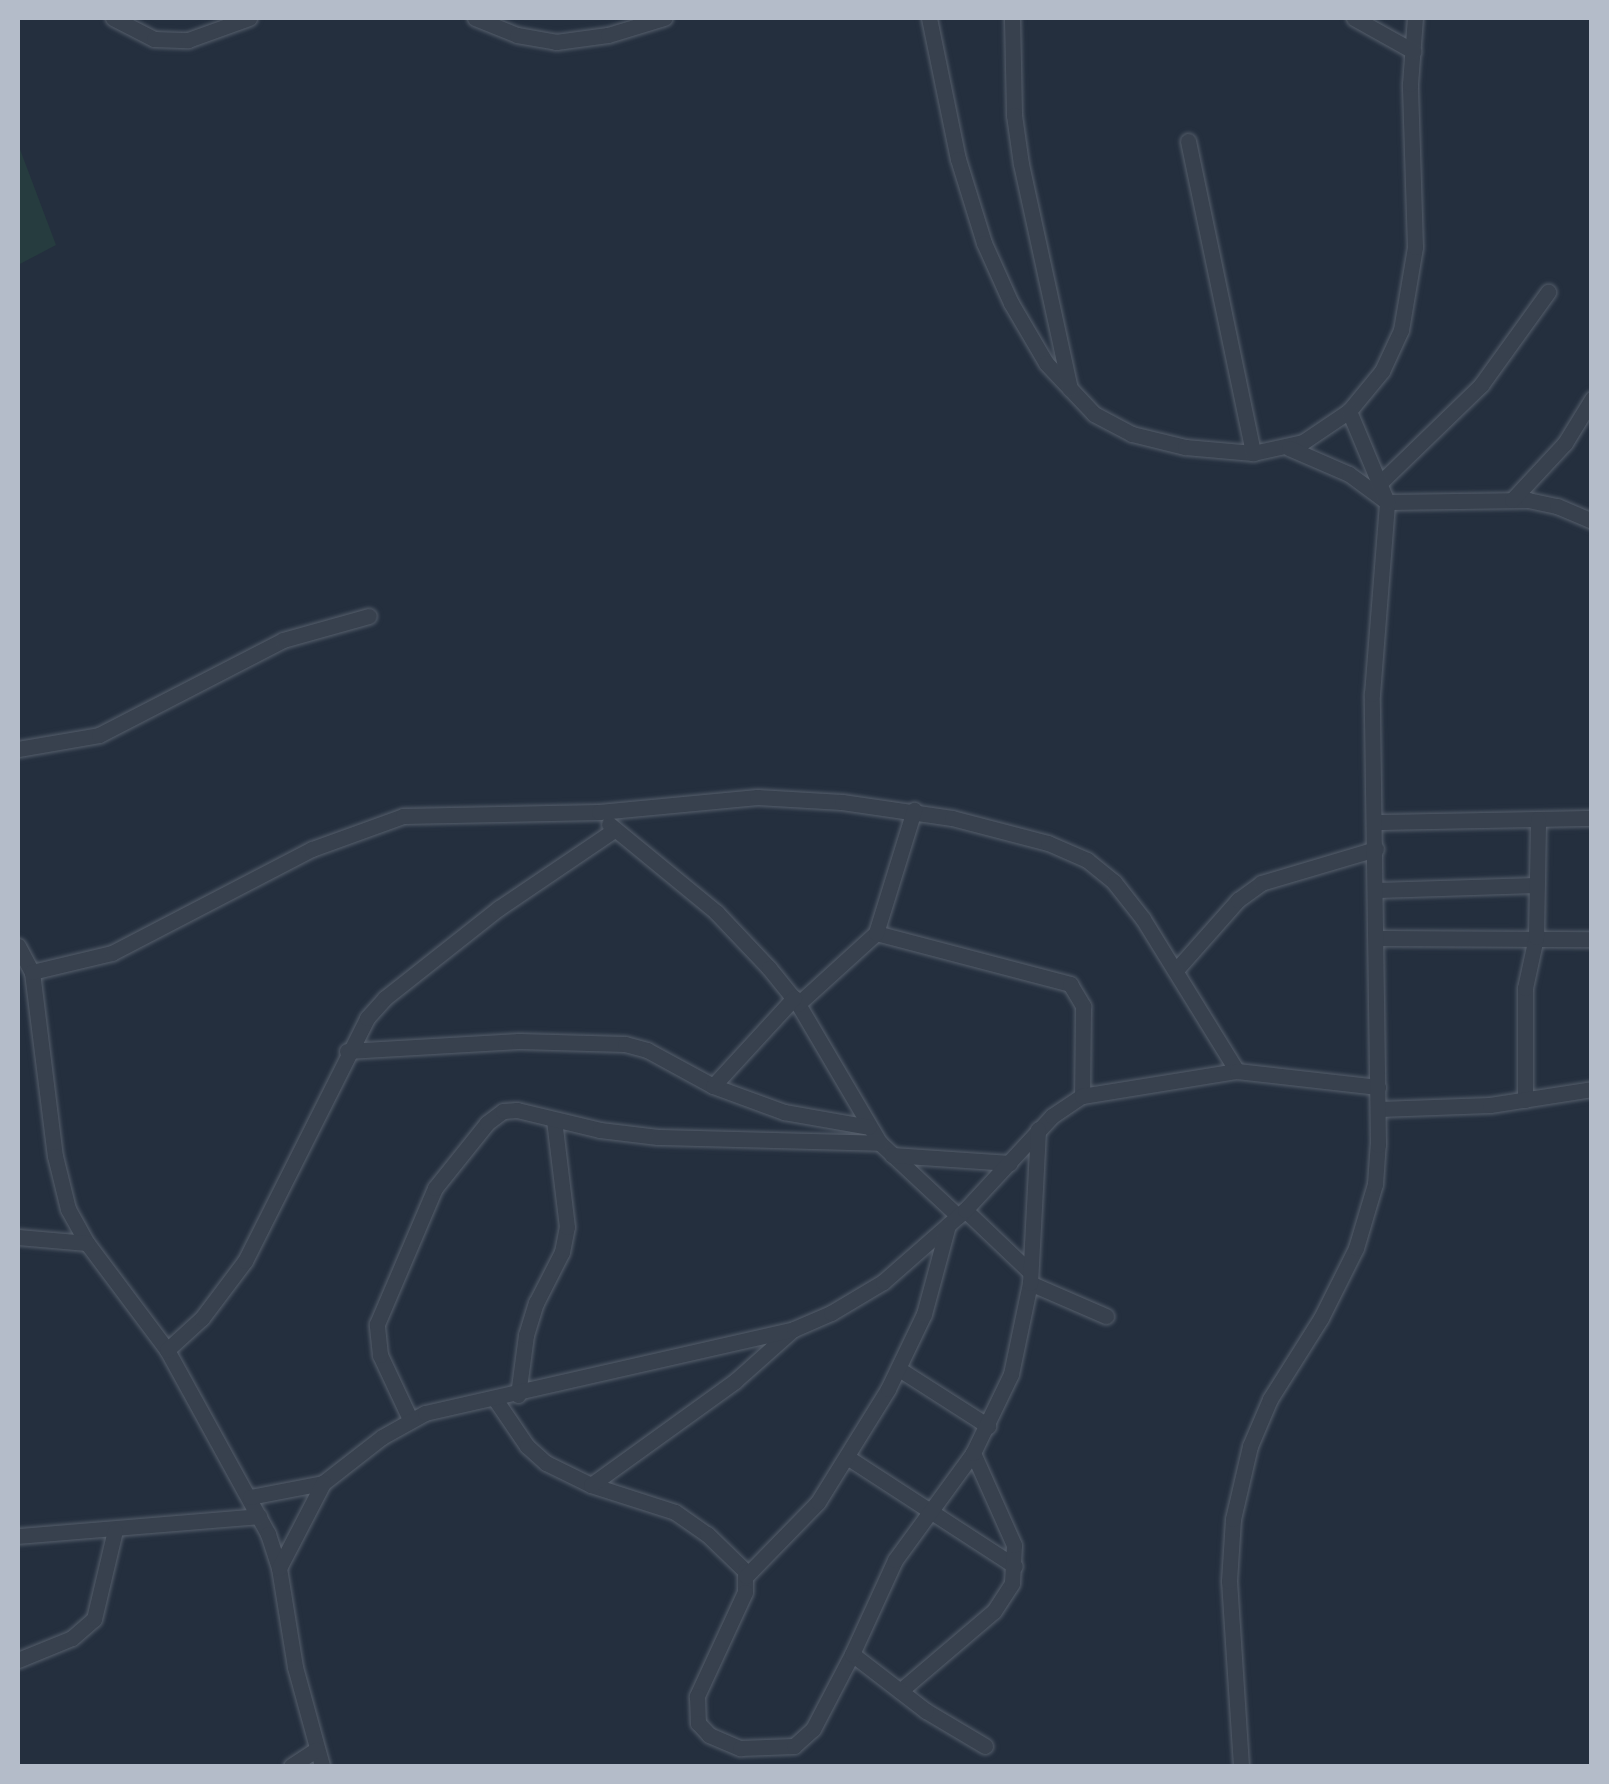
<!DOCTYPE html>
<html>
<head>
<meta charset="utf-8">
<style>
	body { margin:0 }
	#map { position:relative; width:1609px; height:1784px; overflow:hidden; background:#242f3e; font-family:Rubik,sans-serif }
	div>[style] { position:absolute }
	.green>* { inset:0; background:#263c3f }
	.roads { filter:drop-shadow(0 0 2px #565f6c) drop-shadow(0 0 2px #565f6c) }
	.minor>* { height:15px; margin:-7.5px; padding:0 7.5px; transform-origin:7.5px; border-radius:7.5px; background:#38414e }
	span { translate:-50% -50%; white-space:nowrap; text-align:center; line-height:1.15; -webkit-text-stroke:8px #1d2633; paint-order:stroke }
	.frame { position:absolute; inset:0; border:20px solid #b4bcc9; pointer-events:none }
</style>
</head>
<body>
<div id="map">
	<div class="green">
		<div style="clip-path:polygon(18px 144px,56px 245px,18px 265px)"></div>
	</div>
	<div class="roads">
		<div class="minor">
			<div style="left:113px;top:18px;width:46px;rotate:27.1deg"></div>
			<div style="left:154px;top:39px;width:34px;rotate:2deg"></div>
			<div style="left:188px;top:40px;width:65px;rotate:-19.8deg"></div>
			<div style="left:475px;top:18px;width:45px;rotate:22deg"></div>
			<div style="left:517px;top:35px;width:40px;rotate:10deg"></div>
			<div style="left:556px;top:42px;width:52px;rotate:-7.7deg"></div>
			<div style="left:608px;top:35px;width:59px;rotate:-16.9deg"></div>
			<div style="left:929px;top:18px;width:144px;rotate:78.4deg"></div>
			<div style="left:958px;top:159px;width:88px;rotate:72.8deg"></div>
			<div style="left:984px;top:243px;width:66px;rotate:65.8deg"></div>
			<div style="left:1011px;top:303px;width:69px;rotate:59.7deg"></div>
			<div style="left:1046px;top:363px;width:70px;rotate:46.7deg"></div>
			<div style="left:1094px;top:414px;width:43px;rotate:27.8deg"></div>
			<div style="left:1132px;top:434px;width:55px;rotate:13.8deg"></div>
			<div style="left:1185px;top:447px;width:68px;rotate:5deg"></div>
			<div style="left:1253px;top:453px;width:51px;rotate:-12.4deg"></div>
			<div style="left:1303px;top:442px;width:55px;rotate:-34deg"></div>
			<div style="left:1349px;top:411px;width:52px;rotate:-50.5deg"></div>
			<div style="left:1382px;top:371px;width:45px;rotate:-65.1deg"></div>
			<div style="left:1401px;top:330px;width:84px;rotate:-80.4deg"></div>
			<div style="left:1415px;top:247px;width:163px;rotate:-91.8deg"></div>
			<div style="left:1410px;top:84px;width:66px;rotate:-85.7deg"></div>
			<div style="left:1012px;top:18px;width:97px;rotate:88.8deg"></div>
			<div style="left:1014px;top:115px;width:49px;rotate:81.9deg"></div>
			<div style="left:1021px;top:164px;width:230px;rotate:77.7deg"></div>
			<div style="left:1354px;top:18px;width:68px;rotate:29.2deg"></div>
			<div style="left:1188px;top:141px;width:319px;rotate:78.2deg"></div>
			<div style="left:1289px;top:448px;width:65px;rotate:23.4deg"></div>
			<div style="left:1349px;top:474px;width:47px;rotate:36.4deg"></div>
			<div style="left:1387px;top:502px;width:141px;rotate:-0.8deg"></div>
			<div style="left:1528px;top:500px;width:30px;rotate:12deg"></div>
			<div style="left:1557px;top:506px;width:38px;rotate:23deg"></div>
			<div style="left:1380px;top:483px;width:141px;rotate:-44.1deg"></div>
			<div style="left:1481px;top:385px;width:115px;rotate:-54.2deg"></div>
			<div style="left:1512px;top:500px;width:78px;rotate:-47.1deg"></div>
			<div style="left:1565px;top:443px;width:52px;rotate:-58.5deg"></div>
			<div style="left:18px;top:749px;width:82px;rotate:-9.8deg"></div>
			<div style="left:99px;top:735px;width:207px;rotate:-27.3deg"></div>
			<div style="left:283px;top:640px;width:89px;rotate:-15.6deg"></div>
			<div style="left:1376px;top:822px;width:216px;rotate:-1.1deg"></div>
			<div style="left:609px;top:824px;width:139px;rotate:39.4deg"></div>
			<div style="left:716px;top:912px;width:77px;rotate:46.6deg"></div>
			<div style="left:769px;top:968px;width:46px;rotate:51.1deg"></div>
			<div style="left:798px;top:1004px;width:161px;rotate:59.5deg"></div>
			<div style="left:880px;top:1143px;width:107px;rotate:43.1deg"></div>
			<div style="left:1377px;top:890px;width:159px;rotate:-1.8deg"></div>
			<div style="left:876px;top:933px;width:201px;rotate:14.7deg"></div>
			<div style="left:1070px;top:984px;width:26px;rotate:59deg"></div>
			<div style="left:1083px;top:1006px;width:90px;rotate:90.6deg"></div>
			<div style="left:1377px;top:938px;width:215px;rotate:0.3deg"></div>
			<div style="left:18px;top:946px;width:30px;rotate:62deg"></div>
			<div style="left:32px;top:972px;width:185px;rotate:82.9deg"></div>
			<div style="left:55px;top:1156px;width:55px;rotate:76.2deg"></div>
			<div style="left:68px;top:1209px;width:39px;rotate:61deg"></div>
			<div style="left:87px;top:1243px;width:134px;rotate:53.2deg"></div>
			<div style="left:167px;top:1350px;width:210px;rotate:61.2deg"></div>
			<div style="left:268px;top:1534px;width:36px;rotate:72deg"></div>
			<div style="left:279px;top:1568px;width:100px;rotate:80.8deg"></div>
			<div style="left:295px;top:1667px;width:103px;rotate:74.7deg"></div>
			<div style="left:1176px;top:970px;width:94px;rotate:-48.5deg"></div>
			<div style="left:1238px;top:900px;width:29px;rotate:-36deg"></div>
			<div style="left:1261px;top:883px;width:120px;rotate:-16.5deg"></div>
			<div style="left:32px;top:972px;width:82px;rotate:-13.4deg"></div>
			<div style="left:112px;top:953px;width:225px;rotate:-27.5deg"></div>
			<div style="left:312px;top:849px;width:97px;rotate:-19.9deg"></div>
			<div style="left:403px;top:816px;width:196px;rotate:-1.2deg"></div>
			<div style="left:599px;top:812px;width:159px;rotate:-5.4deg"></div>
			<div style="left:757px;top:797px;width:85px;rotate:3.4deg"></div>
			<div style="left:842px;top:802px;width:111px;rotate:8.3deg"></div>
			<div style="left:952px;top:818px;width:99px;rotate:14.6deg"></div>
			<div style="left:1048px;top:843px;width:43px;rotate:23.6deg"></div>
			<div style="left:1087px;top:860px;width:35px;rotate:39deg"></div>
			<div style="left:1114px;top:882px;width:47px;rotate:51.9deg"></div>
			<div style="left:1143px;top:919px;width:179px;rotate:58.3deg"></div>
			<div style="left:798px;top:1004px;width:105px;rotate:-42.3deg"></div>
			<div style="left:876px;top:933px;width:129px;rotate:-72.8deg"></div>
			<div style="left:347px;top:1051px;width:172px;rotate:-3.3deg"></div>
			<div style="left:519px;top:1041px;width:106px;rotate:1.6deg"></div>
			<div style="left:625px;top:1044px;width:23px;rotate:15deg"></div>
			<div style="left:647px;top:1050px;width:75px;rotate:28.6deg"></div>
			<div style="left:713px;top:1086px;width:76px;rotate:20.1deg"></div>
			<div style="left:784px;top:1112px;width:86px;rotate:10deg"></div>
			<div style="left:713px;top:1086px;width:120px;rotate:-47.4deg"></div>
			<div style="left:1525px;top:1100px;width:112px;rotate:-90deg"></div>
			<div style="left:1525px;top:988px;width:52px;rotate:-77.8deg"></div>
			<div style="left:1536px;top:937px;width:118px;rotate:-89deg"></div>
			<div style="left:1379px;top:1109px;width:111px;rotate:-2.1deg"></div>
			<div style="left:1490px;top:1105px;width:103px;rotate:-8.9deg"></div>
			<div style="left:892px;top:1155px;width:118px;rotate:3.9deg"></div>
			<div style="left:965px;top:1210px;width:90px;rotate:43.6deg"></div>
			<div style="left:18px;top:1237px;width:69px;rotate:5deg"></div>
			<div style="left:1030px;top:1283px;width:83px;rotate:23.5deg"></div>
			<div style="left:167px;top:1350px;width:47px;rotate:-42.4deg"></div>
			<div style="left:202px;top:1318px;width:71px;rotate:-53deg"></div>
			<div style="left:245px;top:1261px;width:272px;rotate:-63.3deg"></div>
			<div style="left:367px;top:1018px;width:27px;rotate:-48deg"></div>
			<div style="left:385px;top:998px;width:145px;rotate:-38.3deg"></div>
			<div style="left:499px;top:908px;width:139px;rotate:-34.1deg"></div>
			<div style="left:899px;top:1369px;width:106px;rotate:32.6deg"></div>
			<div style="left:518px;top:1395px;width:61px;rotate:-82.4deg"></div>
			<div style="left:526px;top:1335px;width:34px;rotate:-73deg"></div>
			<div style="left:536px;top:1303px;width:57px;rotate:-63deg"></div>
			<div style="left:562px;top:1252px;width:25px;rotate:-79deg"></div>
			<div style="left:567px;top:1227px;width:108px;rotate:-96.9deg"></div>
			<div style="left:495px;top:1399px;width:57px;rotate:55.8deg"></div>
			<div style="left:527px;top:1446px;width:25px;rotate:42deg"></div>
			<div style="left:546px;top:1463px;width:50px;rotate:26.1deg"></div>
			<div style="left:591px;top:1485px;width:88px;rotate:17.8deg"></div>
			<div style="left:675px;top:1512px;width:39px;rotate:35deg"></div>
			<div style="left:707px;top:1534px;width:53px;rotate:44.2deg"></div>
			<div style="left:745px;top:1571px;width:21px;rotate:90deg"></div>
			<div style="left:745px;top:1592px;width:115px;rotate:114.8deg"></div>
			<div style="left:697px;top:1696px;width:27px;rotate:88deg"></div>
			<div style="left:698px;top:1723px;width:16px;rotate:47deg"></div>
			<div style="left:709px;top:1735px;width:34px;rotate:23deg"></div>
			<div style="left:740px;top:1748px;width:54px;rotate:-2.1deg"></div>
			<div style="left:794px;top:1746px;width:25px;rotate:-42deg"></div>
			<div style="left:813px;top:1729px;width:85px;rotate:-62.5deg"></div>
			<div style="left:410px;top:1419px;width:71px;rotate:-115.1deg"></div>
			<div style="left:380px;top:1355px;width:31px;rotate:-96deg"></div>
			<div style="left:377px;top:1324px;width:148px;rotate:-66.9deg"></div>
			<div style="left:435px;top:1188px;width:83px;rotate:-51.3deg"></div>
			<div style="left:487px;top:1123px;width:20px;rotate:-37deg"></div>
			<div style="left:503px;top:1111px;width:14px;rotate:-4deg"></div>
			<div style="left:517px;top:1110px;width:85px;rotate:13.5deg"></div>
			<div style="left:600px;top:1130px;width:58px;rotate:6.9deg"></div>
			<div style="left:658px;top:1137px;width:222px;rotate:1.5deg"></div>
			<div style="left:847px;top:1457px;width:200px;rotate:33deg"></div>
			<div style="left:591px;top:1485px;width:178px;rotate:-35.8deg"></div>
			<div style="left:735px;top:1381px;width:74px;rotate:-41.7deg"></div>
			<div style="left:250px;top:1497px;width:74px;rotate:-10.9deg"></div>
			<div style="left:323px;top:1483px;width:75px;rotate:-37.9deg"></div>
			<div style="left:382px;top:1437px;width:49px;rotate:-29.2deg"></div>
			<div style="left:425px;top:1413px;width:378px;rotate:-12.8deg"></div>
			<div style="left:794px;top:1329px;width:40px;rotate:-23.4deg"></div>
			<div style="left:831px;top:1313px;width:61px;rotate:-30.8deg"></div>
			<div style="left:883px;top:1282px;width:109px;rotate:-41.3deg"></div>
			<div style="left:965px;top:1210px;width:128px;rotate:-47.2deg"></div>
			<div style="left:1052px;top:1116px;width:36px;rotate:-34deg"></div>
			<div style="left:1082px;top:1096px;width:157px;rotate:-9.2deg"></div>
			<div style="left:1237px;top:1071px;width:142px;rotate:6.5deg"></div>
			<div style="left:18px;top:1536px;width:242px;rotate:-4.7deg"></div>
			<div style="left:279px;top:1568px;width:96px;rotate:-62.6deg"></div>
			<div style="left:746px;top:1576px;width:103px;rotate:-45.8deg"></div>
			<div style="left:818px;top:1502px;width:133px;rotate:-58.2deg"></div>
			<div style="left:888px;top:1389px;width:83px;rotate:-64.4deg"></div>
			<div style="left:924px;top:1314px;width:92px;rotate:-74.9deg"></div>
			<div style="left:18px;top:1660px;width:58px;rotate:-22.2deg"></div>
			<div style="left:72px;top:1638px;width:29px;rotate:-41deg"></div>
			<div style="left:94px;top:1619px;width:91px;rotate:-76.7deg"></div>
			<div style="left:900px;top:1691px;width:123px;rotate:-40.4deg"></div>
			<div style="left:994px;top:1611px;width:33px;rotate:-57deg"></div>
			<div style="left:1012px;top:1583px;width:38px;rotate:-87deg"></div>
			<div style="left:1014px;top:1545px;width:101px;rotate:-114deg"></div>
			<div style="left:985px;top:1746px;width:69px;rotate:-149.3deg"></div>
			<div style="left:926px;top:1711px;width:93px;rotate:-142.4deg"></div>
			<div style="left:852px;top:1654px;width:103px;rotate:-65.4deg"></div>
			<div style="left:895px;top:1560px;width:132px;rotate:-53.9deg"></div>
			<div style="left:973px;top:1453px;width:88px;rotate:-64.3deg"></div>
			<div style="left:1011px;top:1374px;width:93px;rotate:-78.2deg"></div>
			<div style="left:1030px;top:1283px;width:154px;rotate:-87deg"></div>
			<div style="left:291px;top:1766px;width:30px;rotate:-33deg"></div>
			<div style="left:1241px;top:1766px;width:185px;rotate:-93.7deg"></div>
			<div style="left:1229px;top:1581px;width:62px;rotate:-86.3deg"></div>
			<div style="left:1233px;top:1519px;width:75px;rotate:-76.9deg"></div>
			<div style="left:1250px;top:1446px;width:51px;rotate:-66.9deg"></div>
			<div style="left:1270px;top:1399px;width:96px;rotate:-57.8deg"></div>
			<div style="left:1321px;top:1318px;width:78px;rotate:-63.4deg"></div>
			<div style="left:1356px;top:1248px;width:67px;rotate:-73.5deg"></div>
			<div style="left:1375px;top:1184px;width:39px;rotate:-86deg"></div>
			<div style="left:1378px;top:1145px;width:451px;rotate:-90.8deg"></div>
			<div style="left:1372px;top:694px;width:193px;rotate:-85.5deg"></div>
			<div style="left:1387px;top:502px;width:99px;rotate:-112.7deg"></div>
		</div>
	</div>
	<div class="frame"></div>
</div>
</body>
</html>
